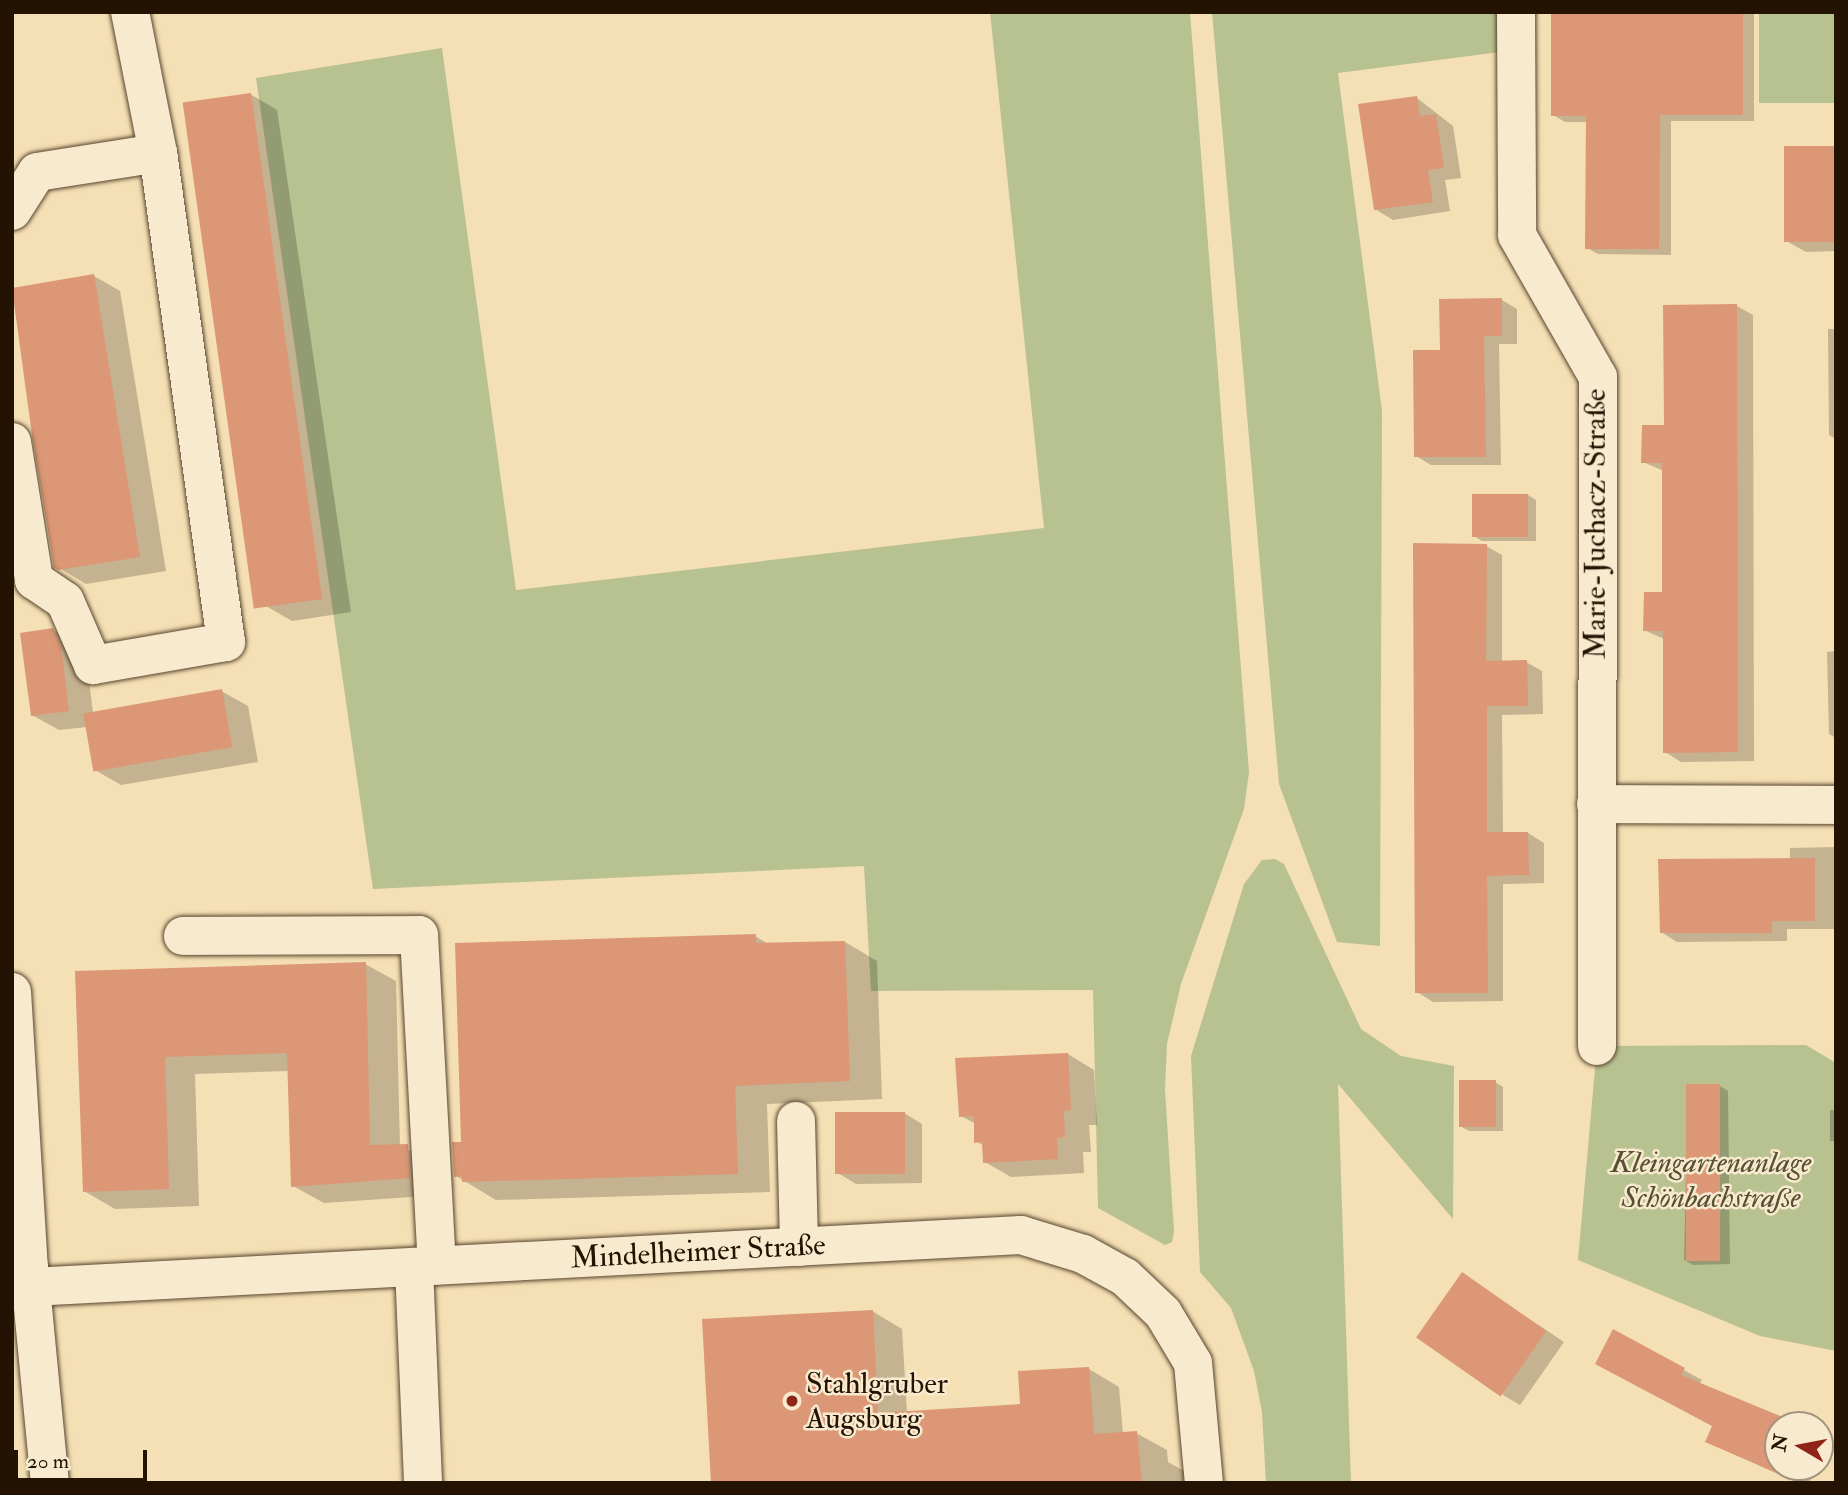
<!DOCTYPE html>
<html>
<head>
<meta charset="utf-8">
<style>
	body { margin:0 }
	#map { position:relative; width:1848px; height:1495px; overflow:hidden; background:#f5dfb4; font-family:"IM FELL Double Pica",serif }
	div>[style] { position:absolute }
	.green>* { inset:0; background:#b8c290; transform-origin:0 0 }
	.shadow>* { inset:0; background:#0003; transform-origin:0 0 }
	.building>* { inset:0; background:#db9776; transform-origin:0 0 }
	.roads { filter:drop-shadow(0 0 2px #58452f) drop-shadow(0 0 2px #58452f) }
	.minor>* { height:38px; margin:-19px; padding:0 19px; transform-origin:19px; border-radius:19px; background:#f8eace }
	.dots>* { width:19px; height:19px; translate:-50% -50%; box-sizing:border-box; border:4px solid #f8eace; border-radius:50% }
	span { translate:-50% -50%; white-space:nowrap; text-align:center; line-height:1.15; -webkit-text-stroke:5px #f8eace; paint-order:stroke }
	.street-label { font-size:30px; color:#241203 }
	.park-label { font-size:30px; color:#585034; font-style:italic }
	.poi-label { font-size:30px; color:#241203 }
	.left { translate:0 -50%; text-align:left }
	.frame { position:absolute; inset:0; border:14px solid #241203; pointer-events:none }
	.north { position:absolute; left:1764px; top:1411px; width:70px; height:70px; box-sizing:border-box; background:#f8eace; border:2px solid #a3947d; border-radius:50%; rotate:280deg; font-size:19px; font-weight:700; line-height:28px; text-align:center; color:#241203 }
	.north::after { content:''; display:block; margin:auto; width:24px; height:32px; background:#8f2418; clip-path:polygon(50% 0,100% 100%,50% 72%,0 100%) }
	.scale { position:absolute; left:14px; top:1450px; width:133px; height:32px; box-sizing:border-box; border:4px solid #241203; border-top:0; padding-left:9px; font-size:21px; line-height:24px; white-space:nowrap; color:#241203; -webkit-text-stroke:5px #f8eace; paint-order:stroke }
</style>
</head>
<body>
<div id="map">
	<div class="green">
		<div style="clip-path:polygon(990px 12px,1190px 12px,1249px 772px,1244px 809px,1181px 984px,1167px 1044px,1165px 1089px,1174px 1232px,1172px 1242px,1165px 1245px,1098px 1208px,1093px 990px,871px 991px,864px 866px,373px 889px,256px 78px,442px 48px,516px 590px,1044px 528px)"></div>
		<div style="clip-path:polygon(1212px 12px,1500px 12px,1500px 52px,1338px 73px,1382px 411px,1380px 946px,1337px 942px,1279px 784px)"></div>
		<div style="left:1759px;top:12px;width:77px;height:91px"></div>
		<div style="clip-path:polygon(1275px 859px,1284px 864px,1361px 1029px,1401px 1056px,1454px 1066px,1453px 1219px,1338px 1084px,1351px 1483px,1266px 1483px,1262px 1412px,1254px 1371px,1231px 1308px,1200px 1272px,1191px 1056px,1244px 884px,1262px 860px)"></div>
		<div style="clip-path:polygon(1806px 1045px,1836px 1063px,1836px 1351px,1760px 1336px,1578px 1260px,1597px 1046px)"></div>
	</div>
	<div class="shadow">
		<div style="clip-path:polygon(1552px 12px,1754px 12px,1754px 121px,1671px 121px,1671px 255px,1598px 254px,1587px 248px,1588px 122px,1565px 122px,1553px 115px)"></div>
		<div style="clip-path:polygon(250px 94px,277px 110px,351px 612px,292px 621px,266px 606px)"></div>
		<div style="clip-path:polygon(1417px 98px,1453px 126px,1461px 178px,1445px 180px,1450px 211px,1393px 220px,1375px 209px)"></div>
		<div style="clip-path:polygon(1836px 148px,1836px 251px,1806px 252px,1788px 242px)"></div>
		<div style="clip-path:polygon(94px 276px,120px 291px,166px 571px,86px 584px,56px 566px,12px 290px)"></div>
		<div style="clip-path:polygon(1502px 300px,1517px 309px,1517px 344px,1499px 344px,1501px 465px,1431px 465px,1416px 456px,1442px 352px)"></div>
		<div style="clip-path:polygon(1737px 306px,1753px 315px,1754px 761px,1681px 762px,1665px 752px,1664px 639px,1644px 630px,1663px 594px,1664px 471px,1643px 462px)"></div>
		<div style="clip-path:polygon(1828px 329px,1836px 329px,1836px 439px,1829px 435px)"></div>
		<div style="clip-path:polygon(1528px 495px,1536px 500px,1536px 541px,1482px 541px,1474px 536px)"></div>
		<div style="clip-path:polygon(1486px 546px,1502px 555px,1502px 662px,1526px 662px,1542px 671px,1543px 714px,1502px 715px,1503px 834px,1528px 833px,1544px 843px,1544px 883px,1503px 884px,1503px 1001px,1433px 1002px,1417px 992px)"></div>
		<div style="clip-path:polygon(53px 630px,79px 646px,87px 662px,93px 713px,221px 691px,248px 706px,258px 762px,121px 785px,95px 770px,87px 727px,59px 730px,32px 715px)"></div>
		<div style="clip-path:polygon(1836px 651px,1836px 738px,1829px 734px,1827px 652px)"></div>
		<div style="clip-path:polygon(1836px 847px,1836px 929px,1787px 929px,1787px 941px,1677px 942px,1661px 932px,1790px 860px,1790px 848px)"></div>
		<div style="clip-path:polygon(755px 936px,770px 945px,845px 942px,877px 961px,882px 1099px,767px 1104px,770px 1192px,496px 1200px,456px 1176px,462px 1144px)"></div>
		<div style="clip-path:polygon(365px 964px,396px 981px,400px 1146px,439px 1163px,440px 1195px,324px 1203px,293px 1186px,289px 1071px,195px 1074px,199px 1206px,115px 1209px,84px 1191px,77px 973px)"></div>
		<div style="clip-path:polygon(1068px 1054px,1094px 1070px,1097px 1125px,1089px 1125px,1091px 1152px,1083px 1152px,1084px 1173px,1011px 1177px,985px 1162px,984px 1146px,976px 1141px,976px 1124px,961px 1116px)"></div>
		<div style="clip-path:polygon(1495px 1082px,1503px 1087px,1503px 1131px,1469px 1131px,1460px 1126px)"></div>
		<div style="clip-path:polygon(1688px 1086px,1720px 1086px,1728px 1091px,1730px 1264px,1693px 1265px,1684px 1260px)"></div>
		<div style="left:1830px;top:1110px;width:6px;height:31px"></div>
		<div style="clip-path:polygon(904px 1113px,922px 1124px,922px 1183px,856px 1184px,838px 1173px)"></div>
		<div style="clip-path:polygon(1462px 1274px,1564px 1342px,1520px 1405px,1503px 1395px)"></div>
		<div style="clip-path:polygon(872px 1311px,902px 1329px,907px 1413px,1021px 1405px,1089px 1369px,1119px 1387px,1123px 1434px,1136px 1433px,1167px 1450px,1168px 1462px,1184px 1471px,1185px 1483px,713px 1483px)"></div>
		<div style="clip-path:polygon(1614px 1332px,1702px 1380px,1699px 1384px,1797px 1425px,1778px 1425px,1778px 1467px,1816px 1467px,1809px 1483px,1798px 1483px,1707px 1442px,1714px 1426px)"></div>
		<div style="clip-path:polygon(1820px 1436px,1827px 1440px,1820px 1457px)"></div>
	</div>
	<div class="building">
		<div style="clip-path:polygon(1551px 12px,1743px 12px,1743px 115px,1660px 115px,1659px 249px,1585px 249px,1586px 116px,1551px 116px)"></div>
		<div style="left:251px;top:93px;width:511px;height:69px;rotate:82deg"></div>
		<div style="clip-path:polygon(1417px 96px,1420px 116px,1436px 114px,1444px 168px,1428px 170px,1433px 202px,1374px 210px,1358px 104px)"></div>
		<div style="left:1836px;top:146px;width:96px;height:52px;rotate:90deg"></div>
		<div style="clip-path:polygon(94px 274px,140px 557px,58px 570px,54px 567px,32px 435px,12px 288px)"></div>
		<div style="clip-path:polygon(1502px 298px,1502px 336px,1484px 336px,1486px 457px,1414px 457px,1413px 350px,1440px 350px,1439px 299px)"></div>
		<div style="clip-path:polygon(1737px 304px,1738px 752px,1663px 753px,1663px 631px,1643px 631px,1644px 592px,1662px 592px,1662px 463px,1641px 463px,1642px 425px,1664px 425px,1663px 305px)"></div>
		<div style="left:1472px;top:494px;width:56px;height:43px"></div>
		<div style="clip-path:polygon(1413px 543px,1487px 544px,1486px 661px,1527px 660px,1528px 706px,1487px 706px,1487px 832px,1528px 832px,1529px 875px,1487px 876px,1488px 993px,1415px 993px)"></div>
		<div style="clip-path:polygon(53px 628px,61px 646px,69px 711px,31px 716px,20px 633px)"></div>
		<div style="left:222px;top:689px;width:59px;height:141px;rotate:80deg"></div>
		<div style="clip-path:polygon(1815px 858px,1815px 921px,1772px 921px,1772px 933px,1660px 933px,1658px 859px)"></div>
		<div style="clip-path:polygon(756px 934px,756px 943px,845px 941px,850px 1081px,735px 1086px,738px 1174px,462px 1182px,462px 1176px,454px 1177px,452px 1142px,461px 1142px,455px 943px)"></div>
		<div style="clip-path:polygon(366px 962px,370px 1145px,408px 1144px,410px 1178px,291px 1187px,287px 1053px,165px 1057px,169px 1189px,83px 1192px,75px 971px)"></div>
		<div style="clip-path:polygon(1068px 1053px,1071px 1110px,1064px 1111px,1065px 1137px,1057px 1138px,1058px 1159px,983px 1163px,982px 1142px,974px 1143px,974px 1116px,959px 1117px,955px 1058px)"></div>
		<div style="left:1459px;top:1080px;width:37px;height:47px"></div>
		<div style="left:1686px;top:1084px;width:34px;height:177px"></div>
		<div style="left:835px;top:1112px;width:70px;height:62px"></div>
		<div style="left:1462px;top:1272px;width:103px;height:80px;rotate:35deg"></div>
		<div style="clip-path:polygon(873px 1310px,878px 1413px,1020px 1404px,1018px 1371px,1089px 1367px,1094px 1434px,1137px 1431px,1142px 1483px,711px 1483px,702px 1319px)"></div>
		<div style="clip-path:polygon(1613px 1329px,1685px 1368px,1681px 1375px,1802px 1425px,1778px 1425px,1778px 1467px,1794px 1467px,1789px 1478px,1705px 1442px,1712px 1426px,1595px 1364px)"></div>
	</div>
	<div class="roads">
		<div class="minor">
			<div style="left:1516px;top:12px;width:223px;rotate:89.7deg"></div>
			<div style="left:1517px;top:235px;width:163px;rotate:60.3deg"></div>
			<div style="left:1598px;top:377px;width:669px;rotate:90.09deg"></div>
			<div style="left:12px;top:211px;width:46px;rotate:-57.3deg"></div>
			<div style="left:37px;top:172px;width:122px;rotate:-8.9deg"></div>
			<div style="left:12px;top:442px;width:140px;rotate:80.9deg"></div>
			<div style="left:34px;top:580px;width:37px;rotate:34deg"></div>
			<div style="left:65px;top:601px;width:70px;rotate:66.4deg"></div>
			<div style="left:93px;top:665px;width:135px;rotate:-9.8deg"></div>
			<div style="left:226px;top:642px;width:494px;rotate:-97.9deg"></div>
			<div style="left:158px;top:153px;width:144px;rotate:-101.2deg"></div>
			<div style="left:1596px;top:804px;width:240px;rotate:0.2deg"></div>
			<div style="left:183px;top:936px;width:236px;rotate:-0.2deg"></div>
			<div style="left:419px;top:935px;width:331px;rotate:86.9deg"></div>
			<div style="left:12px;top:992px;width:264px;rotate:86.5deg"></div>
			<div style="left:28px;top:1256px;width:228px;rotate:84.5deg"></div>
			<div style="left:796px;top:1121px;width:126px;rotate:88.6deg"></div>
			<div style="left:414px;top:1267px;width:216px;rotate:87.6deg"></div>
			<div style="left:31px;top:1287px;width:991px;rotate:-3.01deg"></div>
			<div style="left:1021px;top:1235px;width:65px;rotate:17deg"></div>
			<div style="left:1083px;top:1254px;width:48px;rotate:28.7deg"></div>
			<div style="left:1125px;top:1277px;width:52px;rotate:43.5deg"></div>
			<div style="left:1163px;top:1313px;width:58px;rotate:59deg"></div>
			<div style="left:1193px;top:1363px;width:121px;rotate:84.8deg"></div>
		</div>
	</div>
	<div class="dots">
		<div style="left:792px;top:1401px;background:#8f2418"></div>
	</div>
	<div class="street-label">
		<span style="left:1596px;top:524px;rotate:-90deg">Marie-Juchacz-Straße</span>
		<span style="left:698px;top:1252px;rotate:-3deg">Mindelheimer Straße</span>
	</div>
	<div class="park-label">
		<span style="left:1711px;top:1180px">Kleingartenanlage<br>Schönbachstraße</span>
	</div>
	<div class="poi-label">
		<span class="left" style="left:806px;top:1401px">Stahlgruber<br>Augsburg</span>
	</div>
	<div class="frame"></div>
	<div class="north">N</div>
	<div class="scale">20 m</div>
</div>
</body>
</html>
